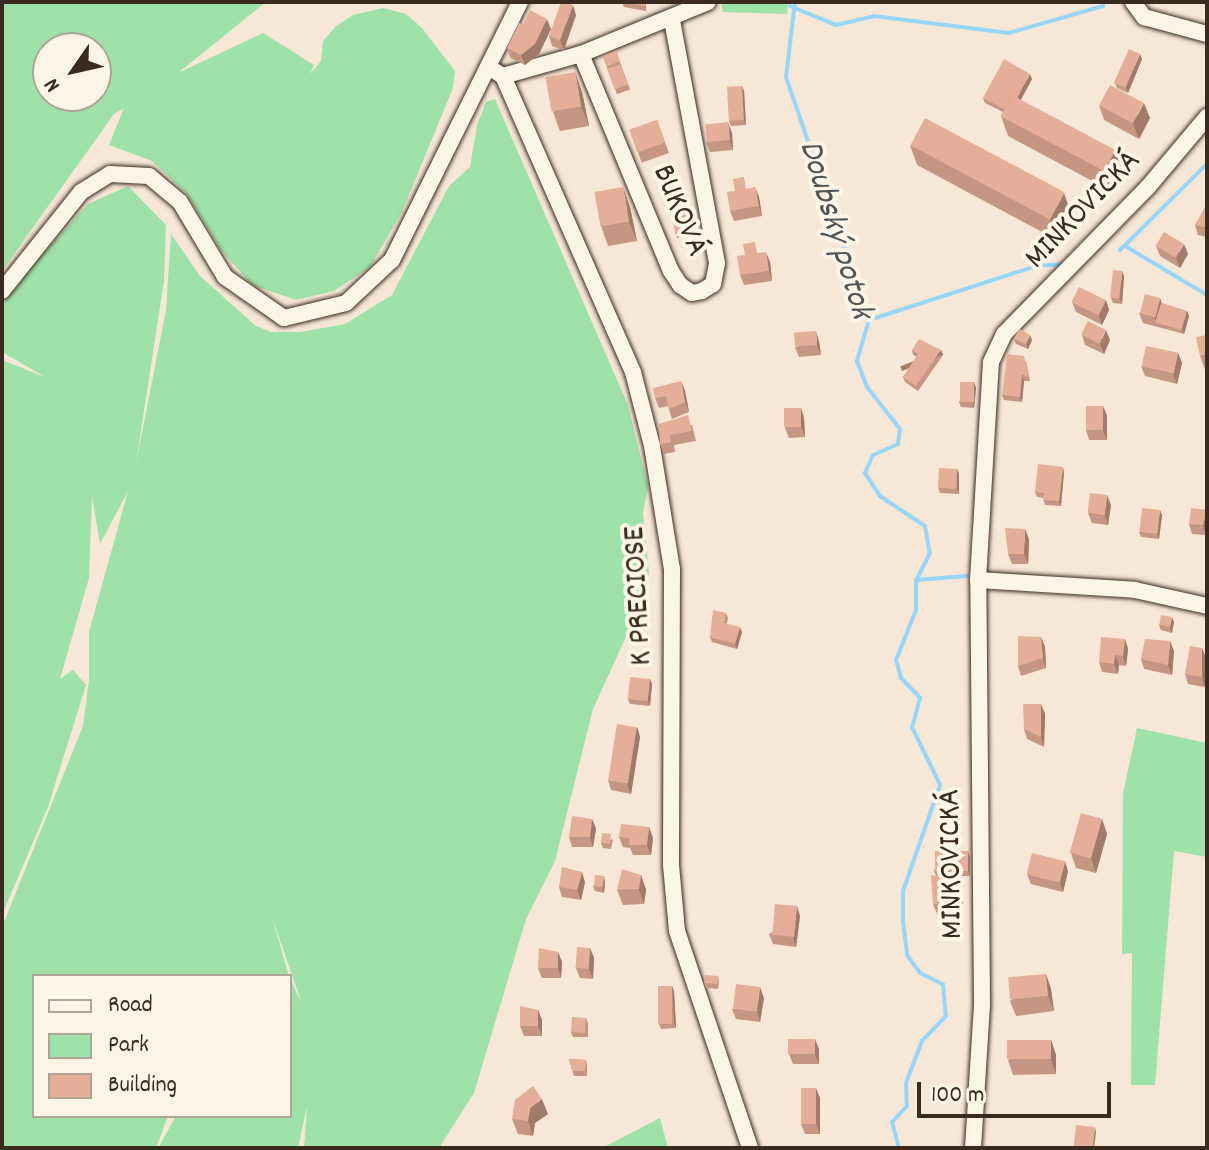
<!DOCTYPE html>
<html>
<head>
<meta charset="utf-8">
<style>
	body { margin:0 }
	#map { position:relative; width:1209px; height:1150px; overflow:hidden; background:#f7e7d6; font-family:Dekko,sans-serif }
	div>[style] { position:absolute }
	.green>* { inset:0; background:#9fe1ab }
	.stream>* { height:4px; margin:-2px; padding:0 2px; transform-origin:2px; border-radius:2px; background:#98d6f9 }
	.roads { filter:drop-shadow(0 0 2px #3b2a1e) drop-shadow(0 0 2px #3b2a1e) }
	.minor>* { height:16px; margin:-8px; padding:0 8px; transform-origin:8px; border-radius:8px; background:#fcf5e5 }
	.wall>* { inset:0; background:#c49683; transform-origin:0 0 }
	.shaded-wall>* { inset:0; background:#a07a6a; transform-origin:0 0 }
	.building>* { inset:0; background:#e4ae98; transform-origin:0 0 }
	span { translate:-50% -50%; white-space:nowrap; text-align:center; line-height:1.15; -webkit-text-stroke:8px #fcf5e5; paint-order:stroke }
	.street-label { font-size:32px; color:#3b2a1e }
	.water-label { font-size:34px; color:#525555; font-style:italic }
	.frame { position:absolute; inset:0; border:4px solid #3b2a1e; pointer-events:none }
	.legend { position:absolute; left:32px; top:974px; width:260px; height:144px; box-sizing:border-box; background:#fcf5e5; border:2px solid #afa495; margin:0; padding:10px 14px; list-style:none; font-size:24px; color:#3b2a1e }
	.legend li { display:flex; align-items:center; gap:16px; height:40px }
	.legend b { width:40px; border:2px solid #afa495 }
	.north { position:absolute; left:32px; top:32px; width:80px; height:80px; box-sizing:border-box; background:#fcf5e5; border:2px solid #afa495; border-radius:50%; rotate:236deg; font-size:22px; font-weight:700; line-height:32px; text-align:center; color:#3b2a1e }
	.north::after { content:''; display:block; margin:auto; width:28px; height:36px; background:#3b2a1e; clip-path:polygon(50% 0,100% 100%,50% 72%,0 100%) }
	.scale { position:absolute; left:917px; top:1082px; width:194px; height:36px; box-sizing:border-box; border:4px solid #3b2a1e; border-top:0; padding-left:10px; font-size:24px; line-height:28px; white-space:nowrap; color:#3b2a1e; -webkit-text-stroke:6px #fcf5e5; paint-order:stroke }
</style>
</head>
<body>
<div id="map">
	<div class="green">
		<div style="clip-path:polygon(evenodd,2px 2px,266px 2px,178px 73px,263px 33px,314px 65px,310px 74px,321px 61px,323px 41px,336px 26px,353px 15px,383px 8px,406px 14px,422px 28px,455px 71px,453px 88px,402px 212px,370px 267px,334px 291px,296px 300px,252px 285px,221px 250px,187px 194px,152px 161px,109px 145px,124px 108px,114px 114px,2px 271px,2px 2px,48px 48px,96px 48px,96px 96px,48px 96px,48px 48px)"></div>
		<div style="clip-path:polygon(721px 2px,788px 2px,787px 14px,723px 12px)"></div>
		<div style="clip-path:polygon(495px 99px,628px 405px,648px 487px,643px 513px,649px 574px,645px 595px,593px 709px,555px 861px,526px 919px,474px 1093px,439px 1148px,304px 1148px,307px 1106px,298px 1148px,158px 1148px,176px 1116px,290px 1116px,290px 978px,302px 1004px,271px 914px,289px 976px,34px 976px,34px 1116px,168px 1116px,156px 1148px,2px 1148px,2px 927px,83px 726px,89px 680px,89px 632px,128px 491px,100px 544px,92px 496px,89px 578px,60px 679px,73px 670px,86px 685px,48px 807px,2px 915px,2px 360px,45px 377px,2px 352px,2px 299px,88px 204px,128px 186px,166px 225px,164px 281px,136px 463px,166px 310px,171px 234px,200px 276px,256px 326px,271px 332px,300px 332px,345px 324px,392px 295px,449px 186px,470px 167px,477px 125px,486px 102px)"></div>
		<div style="clip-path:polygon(1137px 728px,1207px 743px,1207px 857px,1174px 851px,1155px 1085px,1131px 1085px,1132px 953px,1122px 954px,1123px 794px)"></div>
		<div style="clip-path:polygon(660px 1118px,668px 1148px,602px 1148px,606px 1146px)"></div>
	</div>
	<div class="stream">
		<div style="left:795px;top:2px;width:76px;rotate:96.8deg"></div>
		<div style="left:786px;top:77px;width:257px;rotate:71.1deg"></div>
		<div style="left:869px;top:320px;width:43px;rotate:106.3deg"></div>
		<div style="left:857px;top:361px;width:28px;rotate:69deg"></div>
		<div style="left:867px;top:387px;width:53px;rotate:51.8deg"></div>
		<div style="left:900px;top:429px;width:15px;rotate:98deg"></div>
		<div style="left:898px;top:444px;width:27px;rotate:156deg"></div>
		<div style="left:873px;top:455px;width:20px;rotate:114deg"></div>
		<div style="left:865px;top:473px;width:27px;rotate:57deg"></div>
		<div style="left:880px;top:496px;width:54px;rotate:33.7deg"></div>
		<div style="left:925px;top:526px;width:27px;rotate:80deg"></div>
		<div style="left:930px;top:553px;width:30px;rotate:117deg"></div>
		<div style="left:916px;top:580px;width:30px;rotate:90deg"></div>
		<div style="left:916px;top:610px;width:54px;rotate:111.8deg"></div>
		<div style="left:896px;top:660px;width:19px;rotate:74deg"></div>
		<div style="left:901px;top:678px;width:28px;rotate:46deg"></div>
		<div style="left:920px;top:698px;width:30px;rotate:105deg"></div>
		<div style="left:912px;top:727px;width:64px;rotate:64.2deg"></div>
		<div style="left:940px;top:785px;width:112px;rotate:109.2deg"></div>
		<div style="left:903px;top:891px;width:30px;rotate:90deg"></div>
		<div style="left:903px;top:921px;width:34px;rotate:83deg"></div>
		<div style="left:907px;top:955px;width:22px;rotate:54deg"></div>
		<div style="left:920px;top:973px;width:25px;rotate:26deg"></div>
		<div style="left:943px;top:984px;width:32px;rotate:85deg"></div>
		<div style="left:946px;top:1016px;width:35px;rotate:134deg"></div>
		<div style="left:922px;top:1041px;width:45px;rotate:110.9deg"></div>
		<div style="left:906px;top:1083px;width:23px;rotate:88deg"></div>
		<div style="left:907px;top:1106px;width:22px;rotate:133deg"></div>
		<div style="left:892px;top:1122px;width:27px;rotate:75deg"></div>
		<div style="left:790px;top:6px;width:50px;rotate:22.4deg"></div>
		<div style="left:836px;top:25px;width:39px;rotate:-13deg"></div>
		<div style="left:874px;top:16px;width:136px;rotate:7.2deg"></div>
		<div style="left:1009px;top:33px;width:98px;rotate:-16deg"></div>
		<div style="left:1125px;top:246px;width:96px;rotate:30.9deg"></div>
		<div style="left:1120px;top:250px;width:122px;rotate:-44.7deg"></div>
		<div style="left:869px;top:320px;width:176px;rotate:-17.9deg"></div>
		<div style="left:1036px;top:266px;width:26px;rotate:-4deg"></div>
		<div style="left:916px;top:580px;width:51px;rotate:-4.5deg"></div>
	</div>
	<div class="roads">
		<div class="minor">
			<div style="left:1133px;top:2px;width:19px;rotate:54deg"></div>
			<div style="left:1144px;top:17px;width:65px;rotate:15.1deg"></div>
			<div style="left:581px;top:54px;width:235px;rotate:67.5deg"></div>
			<div style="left:671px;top:271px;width:17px;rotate:57deg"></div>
			<div style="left:680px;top:285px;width:14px;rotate:34deg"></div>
			<div style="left:692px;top:293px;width:10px;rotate:-11deg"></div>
			<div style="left:702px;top:291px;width:13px;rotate:-32deg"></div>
			<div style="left:713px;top:284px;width:21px;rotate:-79deg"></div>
			<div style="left:717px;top:263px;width:247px;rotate:-100.5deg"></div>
			<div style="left:488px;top:67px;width:17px;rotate:31deg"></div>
			<div style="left:503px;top:76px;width:323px;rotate:66.3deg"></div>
			<div style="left:633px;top:372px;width:76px;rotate:75.6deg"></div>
			<div style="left:652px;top:446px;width:125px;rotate:80.8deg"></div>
			<div style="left:672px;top:569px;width:296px;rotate:90.2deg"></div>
			<div style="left:671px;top:865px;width:66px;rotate:84.8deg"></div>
			<div style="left:677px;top:931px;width:229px;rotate:71.4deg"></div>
			<div style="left:503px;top:76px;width:81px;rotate:-15.8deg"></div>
			<div style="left:581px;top:54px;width:137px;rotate:-22.3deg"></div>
			<div style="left:2px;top:291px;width:127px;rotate:-51.4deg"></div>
			<div style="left:81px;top:192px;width:34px;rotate:-32deg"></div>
			<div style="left:110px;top:174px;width:39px;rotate:3deg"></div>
			<div style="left:149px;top:176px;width:40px;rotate:40deg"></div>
			<div style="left:180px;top:202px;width:87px;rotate:59deg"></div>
			<div style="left:225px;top:277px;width:72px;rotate:34.8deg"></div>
			<div style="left:284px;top:318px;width:64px;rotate:-13.6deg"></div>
			<div style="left:346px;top:303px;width:63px;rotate:-43.1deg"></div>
			<div style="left:392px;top:260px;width:288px;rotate:-63.6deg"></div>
			<div style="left:978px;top:580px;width:157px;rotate:3.6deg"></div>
			<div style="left:1135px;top:590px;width:74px;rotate:12.5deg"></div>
			<div style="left:973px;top:1148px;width:144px;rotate:-86.4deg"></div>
			<div style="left:982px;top:1004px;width:424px;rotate:-90.5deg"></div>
			<div style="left:978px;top:580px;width:218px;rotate:-86.6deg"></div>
			<div style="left:991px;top:362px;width:31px;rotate:-65deg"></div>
			<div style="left:1004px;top:334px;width:206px;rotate:-45.6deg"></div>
			<div style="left:1148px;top:187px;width:92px;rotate:-49.9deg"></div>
		</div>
	</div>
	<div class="wall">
		<div style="clip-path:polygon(622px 2px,646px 2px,646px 11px,624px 7px)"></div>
		<div style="clip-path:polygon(576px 15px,564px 50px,552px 46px,549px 36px)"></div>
		<div style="clip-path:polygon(523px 25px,551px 29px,539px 54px,525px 65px,510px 58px,507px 48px)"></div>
		<div style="left:616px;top:51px;width:41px;height:14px;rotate:70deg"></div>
		<div style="clip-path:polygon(1142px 59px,1128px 93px,1117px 88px,1115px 83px)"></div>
		<div style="clip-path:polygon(1032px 79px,1021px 100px,1122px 170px,1111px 191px,1008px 136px,1001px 116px,1003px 112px,985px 103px,983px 98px)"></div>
		<div style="clip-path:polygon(742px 86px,744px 91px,746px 125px,731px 126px,729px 121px)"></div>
		<div style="clip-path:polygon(582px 92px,589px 126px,560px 131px,553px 112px)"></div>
		<div style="clip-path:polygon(1099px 105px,1150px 118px,1139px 139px,1104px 120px)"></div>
		<div style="left:657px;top:120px;width:35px;height:29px;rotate:70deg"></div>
		<div style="clip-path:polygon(732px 133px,733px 150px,710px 152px,706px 142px)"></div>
		<div style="clip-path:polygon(910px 145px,1071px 213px,1057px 240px,917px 165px)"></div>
		<div style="clip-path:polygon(748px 189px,759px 197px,762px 216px,734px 221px,730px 211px)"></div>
		<div style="clip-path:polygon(1207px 206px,1207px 237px,1198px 235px,1195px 225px)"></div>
		<div style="clip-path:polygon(630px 207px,637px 241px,608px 246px,601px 226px)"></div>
		<div style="clip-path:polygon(687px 210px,692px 235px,677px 238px,675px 233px)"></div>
		<div style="clip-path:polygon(1156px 246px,1188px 254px,1180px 268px,1160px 256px)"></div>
		<div style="clip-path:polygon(759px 253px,770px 262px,772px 281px,744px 285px,740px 275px)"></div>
		<div style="clip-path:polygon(1124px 276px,1122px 304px,1113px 303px,1111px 298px)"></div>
		<div style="clip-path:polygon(1160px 298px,1161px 303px,1187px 311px,1189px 316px,1184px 334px,1143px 323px,1139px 313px)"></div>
		<div style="clip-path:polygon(1106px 300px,1109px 310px,1102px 325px,1076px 312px,1072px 302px)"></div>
		<div style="clip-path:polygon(1082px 335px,1110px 340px,1104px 354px,1085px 345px)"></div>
		<div style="clip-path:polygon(1207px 335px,1207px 375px,1200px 356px)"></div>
		<div style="clip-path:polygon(1014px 339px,1032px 340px,1028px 349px,1016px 344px)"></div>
		<div style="clip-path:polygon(819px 341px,821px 355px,799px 357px,795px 347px)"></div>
		<div style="clip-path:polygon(912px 350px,941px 350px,943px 355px,918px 391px,905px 382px,903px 377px,917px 357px,913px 355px)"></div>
		<div style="clip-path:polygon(1178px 353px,1182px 363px,1177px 384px,1145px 376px,1141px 366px)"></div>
		<div style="clip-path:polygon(1026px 361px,1030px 381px,1024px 381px,1022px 402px,1004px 400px,1002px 395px)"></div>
		<div style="clip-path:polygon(974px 382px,976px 388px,974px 408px,961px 407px,959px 402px)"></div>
		<div style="clip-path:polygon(685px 391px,689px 412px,672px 419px,668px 406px,659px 408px,655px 398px)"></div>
		<div style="clip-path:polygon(1103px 406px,1107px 416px,1107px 440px,1089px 440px,1086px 430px)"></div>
		<div style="clip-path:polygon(801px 408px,804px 418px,805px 437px,789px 438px,785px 428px)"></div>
		<div style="clip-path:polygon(659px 424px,692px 425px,696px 441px,674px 445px,675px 452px,664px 454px,660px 444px)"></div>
		<div style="clip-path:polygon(957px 469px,959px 474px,959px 494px,940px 493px,938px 488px)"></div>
		<div style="clip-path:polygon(1064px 472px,1061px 506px,1045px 505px,1043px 498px,1037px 497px,1035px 492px)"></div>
		<div style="clip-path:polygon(1111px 505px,1108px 525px,1092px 523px,1088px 513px)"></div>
		<div style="clip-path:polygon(1207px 510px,1206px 535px,1192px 534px,1189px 524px)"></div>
		<div style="clip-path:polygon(1162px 515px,1159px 539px,1141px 537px,1139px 532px)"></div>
		<div style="clip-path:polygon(1029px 539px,1028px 564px,1012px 564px,1008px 554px)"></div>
		<div style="clip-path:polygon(726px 613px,728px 618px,727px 624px,742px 632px,737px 649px,712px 642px,710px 637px)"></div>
		<div style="clip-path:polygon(1174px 622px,1172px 633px,1161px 630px,1159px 625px)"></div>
		<div style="clip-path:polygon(1041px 637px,1045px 647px,1046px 668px,1021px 676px,1018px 666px)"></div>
		<div style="clip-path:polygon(1125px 639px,1128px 649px,1126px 666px,1119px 665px,1118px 674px,1102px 672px,1099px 662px)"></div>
		<div style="clip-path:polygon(1202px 648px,1206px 658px,1205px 687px,1188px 684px,1185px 674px)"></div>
		<div style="clip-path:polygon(1174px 651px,1172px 675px,1144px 669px,1141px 659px)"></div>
		<div style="clip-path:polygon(650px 679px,652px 684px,650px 706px,630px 704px,628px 699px)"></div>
		<div style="clip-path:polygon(1041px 704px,1045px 714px,1044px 747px,1027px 739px,1024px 729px)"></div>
		<div style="clip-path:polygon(637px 727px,640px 737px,631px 794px,611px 790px,608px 780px)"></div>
		<div style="clip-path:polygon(592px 819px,596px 829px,593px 847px,572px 847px,569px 837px)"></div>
		<div style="clip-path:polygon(1102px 819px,1107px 834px,1096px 873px,1076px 868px,1071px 853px)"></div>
		<div style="clip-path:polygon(649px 827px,653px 838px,651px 855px,633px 855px,630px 848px,623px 847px,619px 837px)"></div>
		<div style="clip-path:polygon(613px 839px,611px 849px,603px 848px,601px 843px)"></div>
		<div style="clip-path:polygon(942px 851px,944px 856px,943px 876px,936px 876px,934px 871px)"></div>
		<div style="clip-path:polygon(968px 851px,970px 857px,970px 876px,949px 876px,947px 871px)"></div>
		<div style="clip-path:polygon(1068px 871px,1063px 892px,1031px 884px,1027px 874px)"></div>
		<div style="clip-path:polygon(641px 875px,646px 890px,644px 904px,623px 905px,617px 890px)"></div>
		<div style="clip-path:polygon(955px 880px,963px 901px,961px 908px,953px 908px,953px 919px,939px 919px,933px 904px)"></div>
		<div style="clip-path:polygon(605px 881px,604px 893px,595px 891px,593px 886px)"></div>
		<div style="clip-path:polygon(585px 882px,581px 900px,562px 897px,559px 887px)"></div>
		<div style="clip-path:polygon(800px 916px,796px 947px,773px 944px,769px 934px)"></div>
		<div style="clip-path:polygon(590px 948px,594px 958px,593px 979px,580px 978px,576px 968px)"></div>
		<div style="clip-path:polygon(558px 952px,562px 962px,561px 978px,542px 978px,538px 968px)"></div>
		<div style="clip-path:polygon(1046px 974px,1051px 989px,1054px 1011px,1016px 1016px,1010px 1001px)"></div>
		<div style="clip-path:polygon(718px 976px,719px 981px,718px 989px,706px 988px,704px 983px)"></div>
		<div style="clip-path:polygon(672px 986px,674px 991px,676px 1028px,661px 1029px,659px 1024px)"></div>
		<div style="clip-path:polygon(764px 998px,760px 1022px,736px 1019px,732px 1009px)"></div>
		<div style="clip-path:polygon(538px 1010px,542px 1020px,542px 1036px,524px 1036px,520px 1026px)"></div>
		<div style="clip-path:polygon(586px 1018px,588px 1023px,588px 1037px,573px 1037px,571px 1032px)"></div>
		<div style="clip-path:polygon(1051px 1040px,1056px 1055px,1056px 1074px,1013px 1075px,1008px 1060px)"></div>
		<div style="clip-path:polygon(819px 1049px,819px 1064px,793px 1064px,789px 1054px)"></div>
		<div style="clip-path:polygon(569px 1059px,586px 1060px,587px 1065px,587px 1076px,574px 1076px)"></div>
		<div style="clip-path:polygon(820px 1098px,820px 1134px,805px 1134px,801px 1124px)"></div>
		<div style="clip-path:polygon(548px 1114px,535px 1123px,533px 1136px,518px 1134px,512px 1119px)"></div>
	</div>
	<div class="shaded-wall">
		<div style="clip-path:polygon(573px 5px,576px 15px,564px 50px,560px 40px)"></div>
		<div style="clip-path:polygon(547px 19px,551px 29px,539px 54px,525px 65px,521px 55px)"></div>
		<div style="clip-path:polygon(1140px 54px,1142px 59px,1128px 93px,1126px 88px)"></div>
		<div style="clip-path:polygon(575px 72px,582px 92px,589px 126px,581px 106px)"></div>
		<div style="clip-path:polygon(1030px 74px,1032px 79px,1011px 117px,1010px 112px)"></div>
		<div style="clip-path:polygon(742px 86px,744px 91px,746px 125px,744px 120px)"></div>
		<div style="clip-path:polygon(1144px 103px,1150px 118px,1139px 139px,1133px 124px)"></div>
		<div style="clip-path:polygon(728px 122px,732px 133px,733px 150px,730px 140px)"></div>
		<div style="clip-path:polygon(1115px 150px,1122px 170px,1111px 191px,1104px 171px)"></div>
		<div style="clip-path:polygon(623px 187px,630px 207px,637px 241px,629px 221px)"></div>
		<div style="clip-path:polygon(755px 187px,759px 197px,762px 216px,759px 206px)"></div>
		<div style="clip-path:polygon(1064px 193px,1071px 213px,1057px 240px,1050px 220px)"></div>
		<div style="clip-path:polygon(1184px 244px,1188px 254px,1180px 268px,1176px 258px)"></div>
		<div style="clip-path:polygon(766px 252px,770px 262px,772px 281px,769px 271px)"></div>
		<div style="clip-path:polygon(1122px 271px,1124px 276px,1122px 304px,1120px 299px)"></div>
		<div style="clip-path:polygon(1160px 298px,1163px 308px,1156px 322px,1158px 327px,1154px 317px)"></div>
		<div style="clip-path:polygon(1106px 300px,1109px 310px,1102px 325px,1099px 315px)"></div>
		<div style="clip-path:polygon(1187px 311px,1189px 316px,1184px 334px,1182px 329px)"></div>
		<div style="clip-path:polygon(1106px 330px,1110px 340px,1104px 354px,1100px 344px)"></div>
		<div style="clip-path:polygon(816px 331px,819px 341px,821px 355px,817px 345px)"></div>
		<div style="clip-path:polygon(1030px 335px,1032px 340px,1028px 349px,1026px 344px)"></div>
		<div style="left:941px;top:350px;width:5px;height:44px;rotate:68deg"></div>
		<div style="clip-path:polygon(1178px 353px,1182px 363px,1177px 384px,1173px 374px)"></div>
		<div style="clip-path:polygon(1022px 375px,1024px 381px,1022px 402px,1020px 397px)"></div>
		<div style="clip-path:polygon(681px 381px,685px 391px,689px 412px,685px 402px)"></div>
		<div style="clip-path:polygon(974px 382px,976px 388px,974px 408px,973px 403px)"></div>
		<div style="clip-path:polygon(1103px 406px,1107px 416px,1107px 440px,1103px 430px)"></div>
		<div style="clip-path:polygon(801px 408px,804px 418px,805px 437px,801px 427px)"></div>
		<div style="clip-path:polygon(1063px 467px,1064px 472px,1061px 506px,1059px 501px)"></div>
		<div style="clip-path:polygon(957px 469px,959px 474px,959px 494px,957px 489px)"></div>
		<div style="clip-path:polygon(1107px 495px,1111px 505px,1108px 525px,1105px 515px)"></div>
		<div style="clip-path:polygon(1160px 510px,1162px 515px,1159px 539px,1157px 534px)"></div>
		<div style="clip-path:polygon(1207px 510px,1207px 532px,1206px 535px,1203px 525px)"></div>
		<div style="clip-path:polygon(1025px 529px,1029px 539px,1028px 564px,1024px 554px)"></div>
		<div style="clip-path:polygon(1172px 617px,1174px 622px,1172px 633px,1170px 628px)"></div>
		<div style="clip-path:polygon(740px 627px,742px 632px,737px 649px,735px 644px)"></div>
		<div style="clip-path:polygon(1041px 637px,1045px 647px,1046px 668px,1043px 658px)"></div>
		<div style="clip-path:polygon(1125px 639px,1128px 649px,1126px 666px,1123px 656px)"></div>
		<div style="clip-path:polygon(1170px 641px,1174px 651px,1172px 675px,1168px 665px)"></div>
		<div style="clip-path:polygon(1202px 648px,1206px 658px,1205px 687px,1202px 677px)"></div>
		<div style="clip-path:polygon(1115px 655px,1119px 665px,1118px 674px,1114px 664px)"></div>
		<div style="clip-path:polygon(650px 679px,652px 684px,650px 706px,648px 701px)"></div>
		<div style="clip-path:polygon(1041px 704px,1045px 714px,1044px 747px,1041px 737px)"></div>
		<div style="clip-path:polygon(637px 727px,640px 737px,631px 794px,627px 784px)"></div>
		<div style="clip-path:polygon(592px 819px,596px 829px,593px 847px,590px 837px)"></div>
		<div style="clip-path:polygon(1102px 819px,1107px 834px,1096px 873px,1091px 858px)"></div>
		<div style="clip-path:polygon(649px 827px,653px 838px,651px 855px,647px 845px)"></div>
		<div style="clip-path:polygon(942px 851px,944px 856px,943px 876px,942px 871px)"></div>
		<div style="clip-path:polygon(968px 851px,970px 857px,970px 876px,968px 871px)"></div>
		<div style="clip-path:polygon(1065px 861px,1068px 871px,1063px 892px,1060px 882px)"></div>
		<div style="clip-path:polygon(582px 872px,585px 882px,581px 900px,577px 890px)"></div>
		<div style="clip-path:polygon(641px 875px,646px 890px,644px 904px,639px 889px)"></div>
		<div style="clip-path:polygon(604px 876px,605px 881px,604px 893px,602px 888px)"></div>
		<div style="clip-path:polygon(958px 886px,963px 901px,961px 908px,955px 893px)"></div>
		<div style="clip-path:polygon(948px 893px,953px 908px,953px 919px,948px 904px)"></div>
		<div style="clip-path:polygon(797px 906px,800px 916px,796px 947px,793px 937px)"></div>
		<div style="clip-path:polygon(590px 948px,594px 958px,593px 979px,589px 969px)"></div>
		<div style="clip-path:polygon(558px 952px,562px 962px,561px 978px,558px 968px)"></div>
		<div style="clip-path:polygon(1046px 974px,1051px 989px,1054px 1011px,1048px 996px)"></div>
		<div style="clip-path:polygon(672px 986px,674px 991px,676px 1028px,674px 1023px)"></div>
		<div style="clip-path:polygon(760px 987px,764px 998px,760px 1022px,757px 1012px)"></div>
		<div style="clip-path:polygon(538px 1010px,542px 1020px,542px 1036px,538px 1026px)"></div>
		<div style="clip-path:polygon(815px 1039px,819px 1049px,819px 1064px,815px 1054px)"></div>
		<div style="clip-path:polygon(1051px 1040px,1056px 1055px,1056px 1074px,1051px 1059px)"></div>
		<div style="clip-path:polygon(816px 1088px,820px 1098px,820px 1134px,816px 1124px)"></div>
		<div style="clip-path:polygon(542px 1099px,548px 1114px,535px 1123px,533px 1136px,528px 1121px,530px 1108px)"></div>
		<div style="clip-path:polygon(1095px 1127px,1096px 1132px,1094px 1148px,1092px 1148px)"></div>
	</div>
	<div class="building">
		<div style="clip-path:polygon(561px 2px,567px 2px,573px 5px,560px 40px,549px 36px)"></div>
		<div style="clip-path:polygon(623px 2px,645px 2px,645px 6px)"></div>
		<div style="clip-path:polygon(530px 10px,547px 19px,535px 44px,521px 55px,507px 48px,519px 23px,523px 25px)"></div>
		<div style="left:1129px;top:49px;width:12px;height:37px;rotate:24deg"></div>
		<div style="left:616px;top:51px;width:11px;height:14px;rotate:68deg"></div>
		<div style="clip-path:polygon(1004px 59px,1030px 74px,1017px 98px,1012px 95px,1004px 109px,983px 98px)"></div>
		<div style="left:620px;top:64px;width:22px;height:14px;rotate:69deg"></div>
		<div style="left:575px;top:72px;width:35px;height:30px;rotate:80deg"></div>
		<div style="left:1110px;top:85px;width:38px;height:23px;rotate:28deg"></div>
		<div style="left:742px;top:86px;width:34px;height:15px;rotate:87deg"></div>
		<div style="left:1012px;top:95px;width:117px;height:24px;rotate:28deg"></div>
		<div style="left:925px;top:118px;width:158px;height:31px;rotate:28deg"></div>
		<div style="left:657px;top:120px;width:24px;height:29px;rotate:71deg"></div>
		<div style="left:728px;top:122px;width:18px;height:23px;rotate:84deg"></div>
		<div style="clip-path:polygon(744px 177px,746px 189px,755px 187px,759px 206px,730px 211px,727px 192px,735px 191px,733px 179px)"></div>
		<div style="left:623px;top:187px;width:35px;height:29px;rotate:80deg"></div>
		<div style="left:685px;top:205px;width:25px;height:15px;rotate:79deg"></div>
		<div style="clip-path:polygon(1206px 205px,1207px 206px,1207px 228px,1195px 225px)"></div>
		<div style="left:1164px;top:232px;width:23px;height:16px;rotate:31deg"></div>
		<div style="clip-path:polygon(755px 242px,757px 253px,766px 252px,769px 271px,740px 275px,737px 256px,745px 255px,743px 244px)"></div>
		<div style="left:1113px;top:270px;width:9px;height:28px;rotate:6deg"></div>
		<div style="left:1079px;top:287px;width:30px;height:17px;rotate:26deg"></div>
		<div style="left:1145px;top:294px;width:16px;height:20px;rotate:15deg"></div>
		<div style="left:1161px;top:303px;width:27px;height:20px;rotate:17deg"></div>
		<div style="left:1088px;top:321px;width:20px;height:15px;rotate:27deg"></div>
		<div style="clip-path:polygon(1019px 329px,1030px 335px,1026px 344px,1014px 339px)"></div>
		<div style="left:816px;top:331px;width:14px;height:22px;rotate:86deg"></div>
		<div style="clip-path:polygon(1207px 335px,1207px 359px,1206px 354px,1200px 356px,1196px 337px)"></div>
		<div style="clip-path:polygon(919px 339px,941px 350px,916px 386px,903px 377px,918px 354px,912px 350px)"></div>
		<div style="left:1146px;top:346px;width:33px;height:21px;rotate:12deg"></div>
		<div style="clip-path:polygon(1007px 354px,1024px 356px,1028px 376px,1022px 375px,1020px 397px,1002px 395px)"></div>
		<div style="clip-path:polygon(681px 381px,685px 402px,669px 409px,666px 395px,655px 398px,653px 388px)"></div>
		<div style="left:960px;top:382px;width:14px;height:20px"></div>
		<div style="left:1086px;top:406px;width:17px;height:24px"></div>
		<div style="left:801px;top:408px;width:19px;height:17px;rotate:90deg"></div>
		<div style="clip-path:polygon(688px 415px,692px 431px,670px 435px,671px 442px,660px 444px,659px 424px)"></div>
		<div style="clip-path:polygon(1038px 464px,1063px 467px,1059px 501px,1043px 500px,1044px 493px,1035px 492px)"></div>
		<div style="left:939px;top:468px;width:18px;height:20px;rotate:3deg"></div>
		<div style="left:1090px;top:493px;width:17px;height:20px;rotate:7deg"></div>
		<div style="left:1142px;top:508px;width:18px;height:24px;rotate:6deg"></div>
		<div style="clip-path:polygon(1191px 508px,1207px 510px,1203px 525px,1189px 524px)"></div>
		<div style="clip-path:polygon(1005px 528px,1025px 529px,1024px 554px,1008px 554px)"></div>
		<div style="clip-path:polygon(713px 610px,726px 613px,724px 623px,740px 627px,735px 644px,710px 637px)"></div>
		<div style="left:1161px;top:615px;width:11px;height:10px;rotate:10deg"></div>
		<div style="clip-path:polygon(1018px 636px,1041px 637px,1043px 658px,1018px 666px)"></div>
		<div style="clip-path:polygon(1101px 637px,1125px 639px,1123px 656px,1115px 655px,1114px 664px,1099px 662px)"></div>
		<div style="clip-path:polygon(1145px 639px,1170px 641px,1168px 665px,1141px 659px)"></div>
		<div style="clip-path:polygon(1190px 646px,1202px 648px,1202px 677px,1185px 674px)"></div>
		<div style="left:630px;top:677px;width:20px;height:22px;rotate:6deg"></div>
		<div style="clip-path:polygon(1023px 704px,1041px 704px,1041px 737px,1024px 729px)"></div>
		<div style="left:617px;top:724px;width:20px;height:57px;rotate:9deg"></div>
		<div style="left:1081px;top:813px;width:22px;height:41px;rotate:16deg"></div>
		<div style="clip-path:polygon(572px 816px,592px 819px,590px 837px,569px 837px)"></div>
		<div style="clip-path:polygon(621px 824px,649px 827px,647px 845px,629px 845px,630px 838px,619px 837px)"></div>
		<div style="left:602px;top:833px;width:9px;height:10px;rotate:6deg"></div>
		<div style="left:935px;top:851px;width:7px;height:20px"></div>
		<div style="left:947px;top:851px;width:21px;height:20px"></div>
		<div style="left:1032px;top:853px;width:34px;height:22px;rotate:14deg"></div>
		<div style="clip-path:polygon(562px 867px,582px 872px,577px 890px,559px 887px)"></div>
		<div style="clip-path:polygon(622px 869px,641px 875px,639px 889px,617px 890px)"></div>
		<div style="left:595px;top:875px;width:9px;height:11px;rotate:6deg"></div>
		<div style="clip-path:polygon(931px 875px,955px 880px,958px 886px,955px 893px,948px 893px,948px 904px,933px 904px)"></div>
		<div style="left:775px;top:904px;width:22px;height:31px;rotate:5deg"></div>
		<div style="left:577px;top:947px;width:13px;height:21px;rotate:4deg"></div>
		<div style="clip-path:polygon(539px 948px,558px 952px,558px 968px,538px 968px)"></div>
		<div style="left:1046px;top:974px;width:22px;height:38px;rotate:85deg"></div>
		<div style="left:705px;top:975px;width:13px;height:8px;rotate:4deg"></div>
		<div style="left:736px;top:984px;width:24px;height:25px;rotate:7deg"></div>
		<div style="left:658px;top:986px;width:14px;height:38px"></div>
		<div style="clip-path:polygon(520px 1006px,538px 1010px,538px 1026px,520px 1026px)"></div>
		<div style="left:572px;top:1017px;width:14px;height:15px;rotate:4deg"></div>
		<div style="left:788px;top:1039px;width:27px;height:15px"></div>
		<div style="left:1051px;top:1040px;width:19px;height:44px;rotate:90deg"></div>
		<div style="clip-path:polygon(569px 1059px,586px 1060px,585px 1071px,572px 1071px)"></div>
		<div style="clip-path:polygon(533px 1086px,542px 1099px,530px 1108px,528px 1121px,512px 1119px,515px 1100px)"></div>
		<div style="left:801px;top:1088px;width:15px;height:36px"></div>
		<div style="left:1076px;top:1125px;width:19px;height:23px;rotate:6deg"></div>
	</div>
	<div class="street-label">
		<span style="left:678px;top:211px;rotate:67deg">BUKOVÁ</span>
		<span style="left:1084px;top:211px;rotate:-46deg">MINKOVICKÁ</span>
		<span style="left:640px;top:596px;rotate:-93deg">K PRECIOSE</span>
		<span style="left:953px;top:864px;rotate:-91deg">MINKOVICKÁ</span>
	</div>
	<div class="water-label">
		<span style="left:834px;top:230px;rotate:73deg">Doubský potok</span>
	</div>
	<div class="frame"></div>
	<ul class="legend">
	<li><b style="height:10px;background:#fcf5e5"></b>Road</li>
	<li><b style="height:22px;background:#9fe1ab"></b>Park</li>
	<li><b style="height:22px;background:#e4ae98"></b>Building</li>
	</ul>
	<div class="north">N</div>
	<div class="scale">100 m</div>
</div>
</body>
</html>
